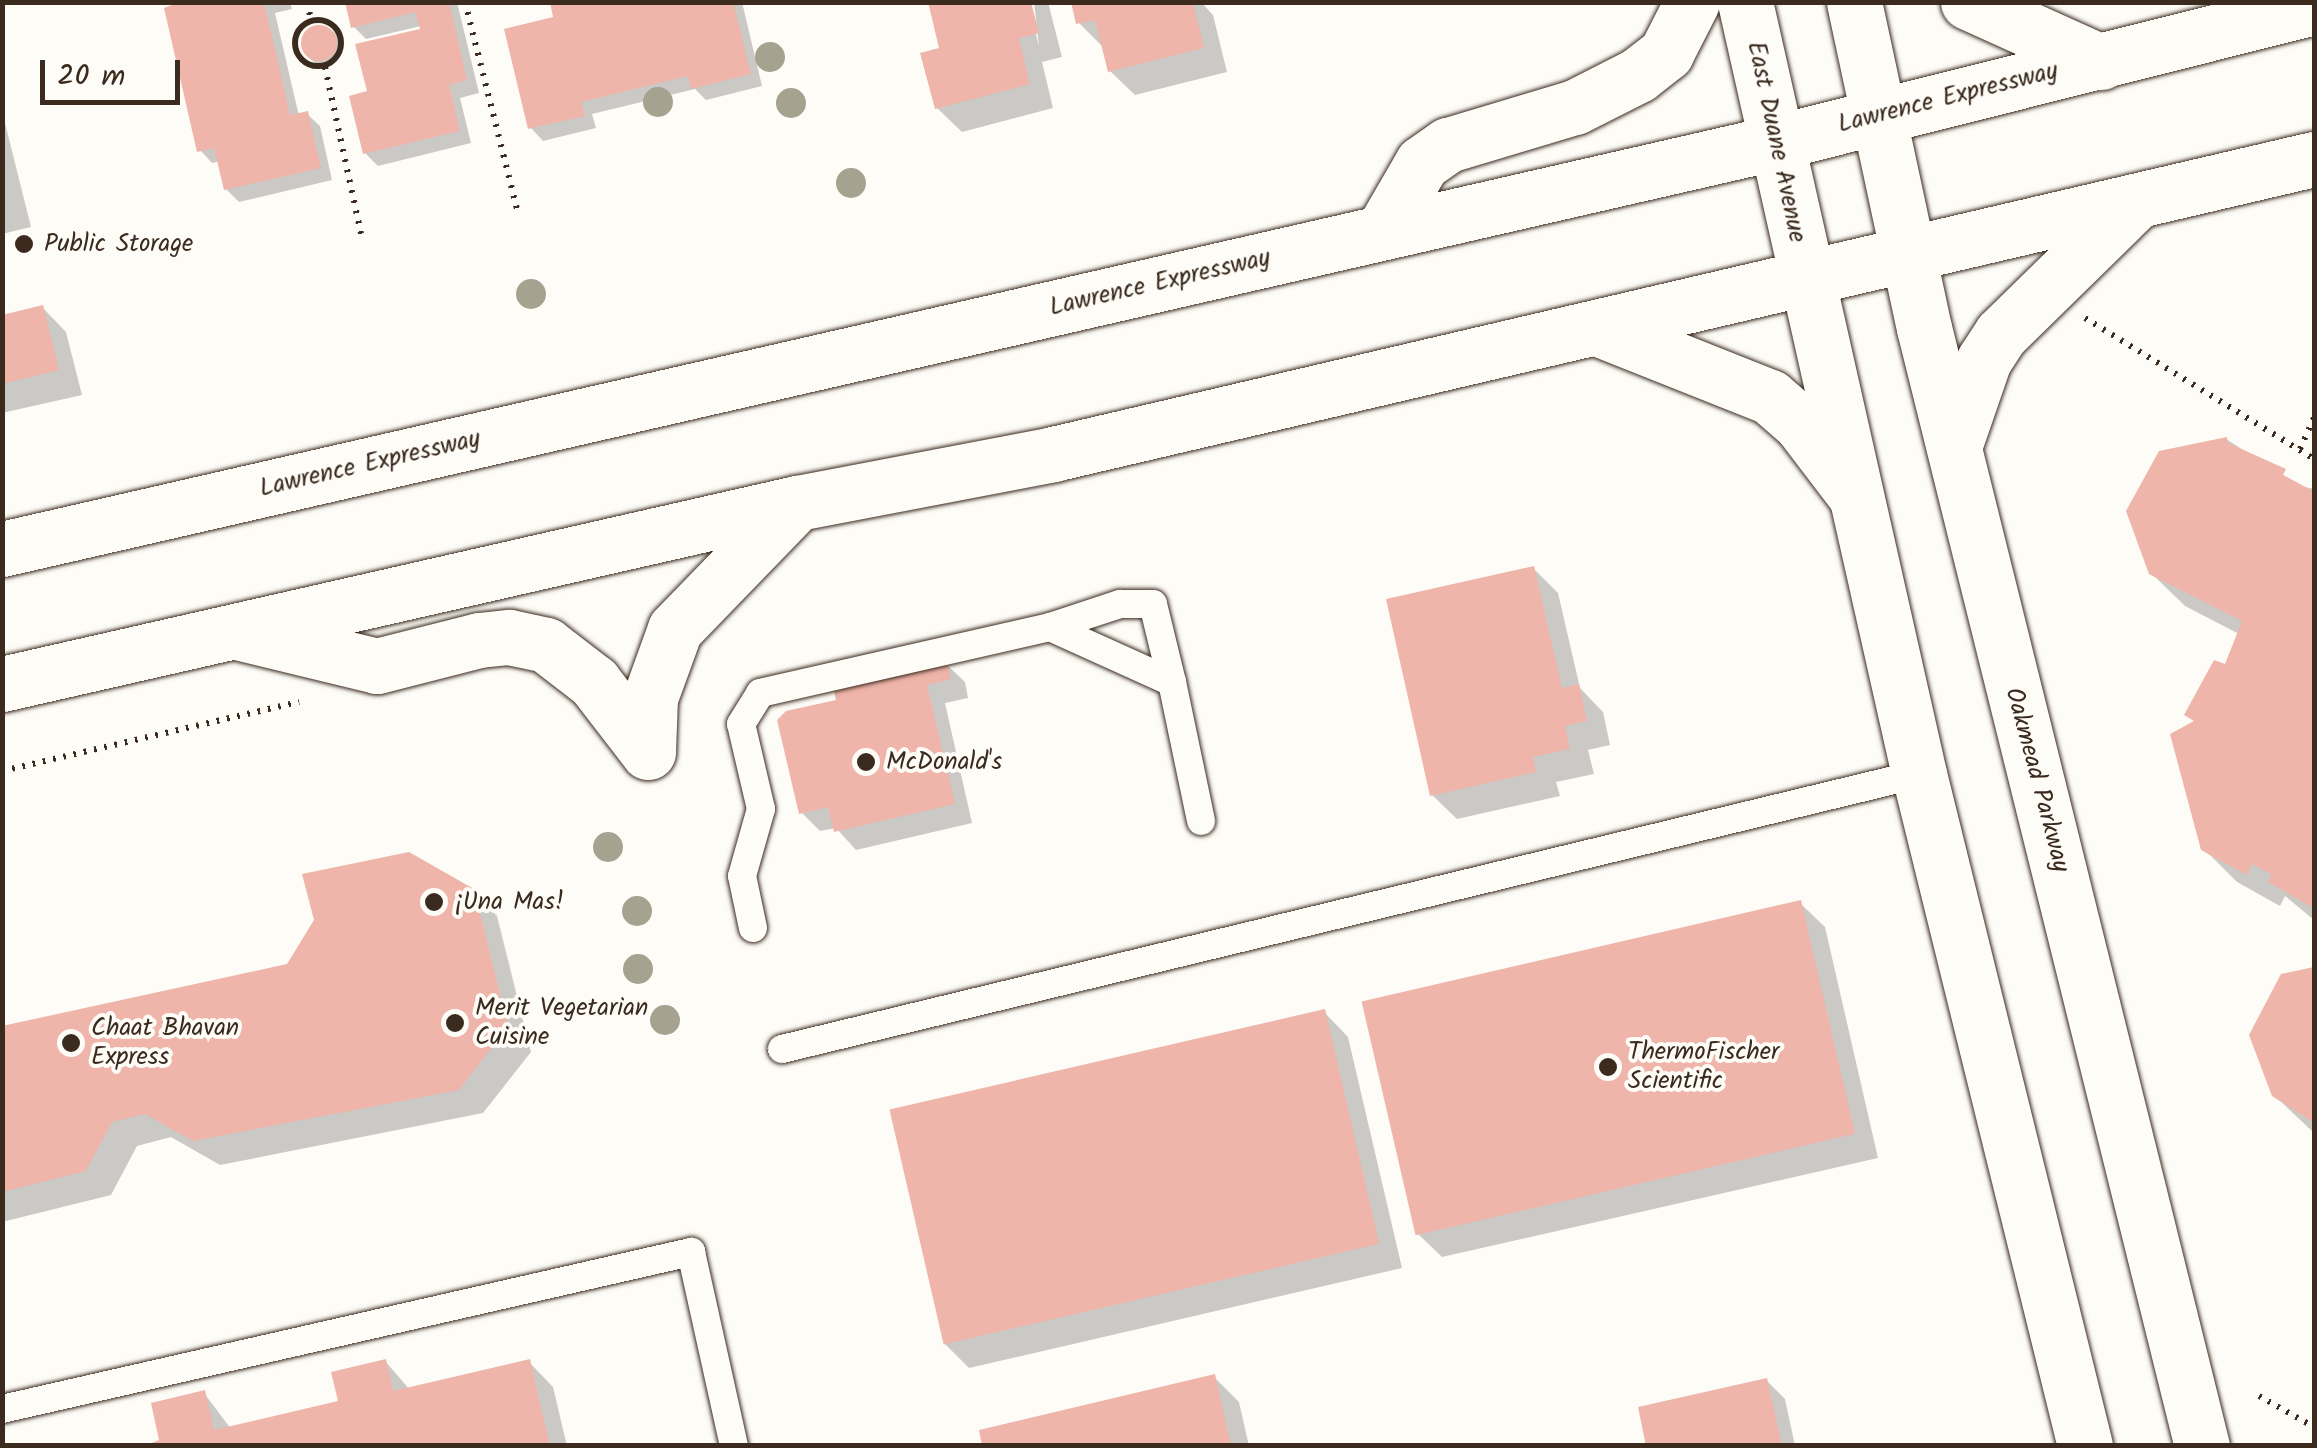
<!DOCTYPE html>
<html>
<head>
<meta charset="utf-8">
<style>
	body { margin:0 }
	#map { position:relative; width:2317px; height:1448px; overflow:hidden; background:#fdfcf7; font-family:Kalam,sans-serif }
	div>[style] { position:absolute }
	.shadow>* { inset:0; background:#0003 }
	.round { border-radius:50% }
	.building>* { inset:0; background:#efb4aa; transform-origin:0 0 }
	.path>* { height:6px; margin-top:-3px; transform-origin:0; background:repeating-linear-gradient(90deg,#3b2a1e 0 2.5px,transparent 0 10.5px) }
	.path>.ring { margin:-3px; padding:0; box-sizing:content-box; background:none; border:6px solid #3b2a1e; border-radius:50% }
	.roads { filter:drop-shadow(0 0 2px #3b2a1e) drop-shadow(0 0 2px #3b2a1e) }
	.lane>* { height:28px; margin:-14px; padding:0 14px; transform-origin:14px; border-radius:14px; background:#fdfcf7 }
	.secondary>* { height:55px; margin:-27.5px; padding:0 27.5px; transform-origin:27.5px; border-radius:27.5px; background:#fdfcf7 }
	.highway>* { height:55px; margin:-27.5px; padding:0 27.5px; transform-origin:27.5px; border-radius:27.5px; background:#fdfcf7 }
	.trees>* { width:30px; height:30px; margin:-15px; border-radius:50%; background:#a6a290 }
	.dots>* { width:28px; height:28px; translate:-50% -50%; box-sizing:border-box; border:5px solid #fdfcf7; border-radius:50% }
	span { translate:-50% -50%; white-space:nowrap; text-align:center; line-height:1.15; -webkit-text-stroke:8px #fdfcf7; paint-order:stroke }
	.street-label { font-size:25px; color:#3b2a1e }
	.poi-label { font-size:25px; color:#3b2a1e }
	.left { translate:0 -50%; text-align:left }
	.frame { position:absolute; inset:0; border:5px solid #3b2a1e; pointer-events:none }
	.scale { position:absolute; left:40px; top:60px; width:140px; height:45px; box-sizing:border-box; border:5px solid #3b2a1e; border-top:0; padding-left:12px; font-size:30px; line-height:35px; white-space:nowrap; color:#3b2a1e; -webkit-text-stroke:8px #fdfcf7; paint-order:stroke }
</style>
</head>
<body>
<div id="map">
	<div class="shadow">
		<div style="clip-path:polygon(183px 2px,290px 2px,292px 9px,275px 13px,299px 116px,307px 114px,320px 126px,332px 180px,239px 202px,226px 189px,220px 161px,212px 163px,200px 150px)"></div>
		<div style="clip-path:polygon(347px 2px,457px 2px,479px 93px,460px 98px,471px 143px,378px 166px,365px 153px,370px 93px,423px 31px,421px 26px,366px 39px,353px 26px)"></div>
		<div style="clip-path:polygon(553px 2px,742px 2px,762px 86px,706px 100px,695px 89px,592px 114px,596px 128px,543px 141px,531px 128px,556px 19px)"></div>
		<div style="clip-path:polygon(1028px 2px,1039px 46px,1034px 2px,1048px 2px,1062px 57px,1042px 62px,1053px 108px,962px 132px,937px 108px,942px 50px)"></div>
		<div style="clip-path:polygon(1074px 2px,1201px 2px,1213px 15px,1227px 72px,1135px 95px,1110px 71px,1103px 47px,1079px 23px)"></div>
		<div class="round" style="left:306px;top:29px;width:36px;height:36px"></div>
		<div style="clip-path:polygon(2px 111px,31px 227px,2px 234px)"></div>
		<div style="clip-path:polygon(42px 307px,66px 332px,82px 395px,2px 413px,2px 317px)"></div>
		<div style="clip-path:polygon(2226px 439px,2300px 486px,2314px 489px,2314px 920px,2285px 896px,2280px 906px,2237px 882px,2203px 848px,2196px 723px,2188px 715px,2226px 667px,2239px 634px,2185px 606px,2151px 573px)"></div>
		<div style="clip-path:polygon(1534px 569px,1558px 593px,1580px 688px,1603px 712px,1610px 745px,1588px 750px,1594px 774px,1556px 782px,1560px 796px,1457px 819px,1432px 795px)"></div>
		<div style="clip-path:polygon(945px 663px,965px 682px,968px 698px,945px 703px,972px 823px,856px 850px,836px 828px,820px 831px,801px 812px,840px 702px)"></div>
		<div style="clip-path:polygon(472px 891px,497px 916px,531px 1052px,483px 1113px,220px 1165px,171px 1137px,137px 1146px,111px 1195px,2px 1222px,2px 1028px,289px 966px,317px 921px)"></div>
		<div style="clip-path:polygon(1800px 903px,1825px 927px,1878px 1158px,1442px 1257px,1417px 1233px)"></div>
		<div style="clip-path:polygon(2314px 969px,2314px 1133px,2274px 1095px,2283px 976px)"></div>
		<div style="clip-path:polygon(1324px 1012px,1348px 1037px,1402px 1268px,969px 1368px,944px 1343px)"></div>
		<div style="clip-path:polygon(385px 1361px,410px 1390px,529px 1362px,553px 1387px,567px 1446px,148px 1446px,162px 1442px,204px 1393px,231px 1429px,341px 1403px)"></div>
		<div style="clip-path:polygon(1214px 1377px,1239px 1402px,1249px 1446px,985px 1446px)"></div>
		<div style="clip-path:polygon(1766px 1380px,1785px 1399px,1795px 1446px,1649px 1446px)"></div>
	</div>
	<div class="building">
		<div style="clip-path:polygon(180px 2px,264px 2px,290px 115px,308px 111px,321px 168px,224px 190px,214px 148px,197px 152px,164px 8px)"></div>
		<div style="clip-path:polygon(345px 2px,449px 2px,467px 80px,449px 85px,460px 131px,363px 154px,349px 96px,367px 91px,355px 44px,420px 29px,415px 12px,351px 28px)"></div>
		<div style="clip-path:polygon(550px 2px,733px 2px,751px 74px,691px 89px,688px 76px,581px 102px,585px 116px,528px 129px,504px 29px,553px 17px)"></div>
		<div style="clip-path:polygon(928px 2px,1031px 2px,1039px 33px,1019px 38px,1030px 84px,935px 109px,920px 53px,939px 48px)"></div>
		<div style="clip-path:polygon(1071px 2px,1193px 2px,1204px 48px,1108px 72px,1095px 20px,1076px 24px)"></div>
		<div class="round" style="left:301px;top:25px;width:36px;height:36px"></div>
		<div style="clip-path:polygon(43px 305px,59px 370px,2px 384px,2px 315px)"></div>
		<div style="clip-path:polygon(2227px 437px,2228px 443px,2286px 469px,2283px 475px,2311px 490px,2314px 483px,2314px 908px,2268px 882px,2271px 874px,2252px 864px,2247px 875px,2201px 850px,2170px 734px,2194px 721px,2184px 715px,2214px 660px,2225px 664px,2242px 621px,2149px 574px,2126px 511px,2159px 451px)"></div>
		<div style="clip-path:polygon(1534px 566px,1562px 688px,1579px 684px,1587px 721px,1565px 726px,1570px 749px,1533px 757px,1536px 772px,1430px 796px,1386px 599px)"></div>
		<div style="clip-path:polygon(946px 660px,951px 679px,927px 685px,955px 804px,834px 832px,828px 807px,799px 814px,777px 720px,786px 711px,836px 700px,833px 687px)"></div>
		<div style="clip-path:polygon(409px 852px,474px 889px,508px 1026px,459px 1090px,193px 1141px,145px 1114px,112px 1122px,86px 1171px,2px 1192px,2px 1026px,287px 964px,314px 920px,302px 874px)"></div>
		<div style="left:1801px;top:900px;width:240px;height:451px;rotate:77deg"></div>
		<div style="clip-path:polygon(2314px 967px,2314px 1123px,2272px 1096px,2249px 1035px,2281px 974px)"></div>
		<div style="left:1325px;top:1009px;width:241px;height:447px;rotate:77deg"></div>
		<div style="clip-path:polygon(386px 1359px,393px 1391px,530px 1359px,550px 1446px,144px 1446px,159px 1440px,151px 1403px,205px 1390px,214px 1430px,338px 1401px,331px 1372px)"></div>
		<div style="clip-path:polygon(1215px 1374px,1231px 1446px,982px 1446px,979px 1430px)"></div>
		<div style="clip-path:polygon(1767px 1378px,1782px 1446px,1646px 1446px,1638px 1407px)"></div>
	</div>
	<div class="path">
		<div style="left:307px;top:2px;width:17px;rotate:77deg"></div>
		<div style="left:465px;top:2px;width:218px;rotate:75.9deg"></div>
		<div class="ring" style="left:295px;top:20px;width:40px;height:40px"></div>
		<div style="left:325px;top:67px;width:171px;rotate:77.8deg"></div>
		<div style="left:2085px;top:318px;width:269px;rotate:31.6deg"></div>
		<div style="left:2300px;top:449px;width:35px;rotate:-66deg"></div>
		<div style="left:2px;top:771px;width:305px;rotate:-13.1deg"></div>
		<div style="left:2259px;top:1396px;width:63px;rotate:29.4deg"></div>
	</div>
	<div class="roads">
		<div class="lane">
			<div style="left:1050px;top:627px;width:74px;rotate:-18.2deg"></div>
			<div style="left:1120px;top:604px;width:33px"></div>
			<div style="left:1153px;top:604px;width:80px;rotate:76.3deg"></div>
			<div style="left:753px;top:928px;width:53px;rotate:-101.9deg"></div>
			<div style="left:742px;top:876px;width:70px;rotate:-74.2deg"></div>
			<div style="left:761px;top:809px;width:87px;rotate:-103.2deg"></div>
			<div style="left:741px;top:724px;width:36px;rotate:-58deg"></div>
			<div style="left:760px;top:693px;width:297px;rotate:-12.8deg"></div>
			<div style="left:1050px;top:627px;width:134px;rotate:24.3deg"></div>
			<div style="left:1172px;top:682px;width:142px;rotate:78.2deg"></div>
			<div style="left:782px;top:1049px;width:1170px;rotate:-13.6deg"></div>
			<div style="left:2px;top:1409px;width:707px;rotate:-12.84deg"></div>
			<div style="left:691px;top:1252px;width:199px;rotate:77.5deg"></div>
		</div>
		<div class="secondary">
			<div style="left:1745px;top:2px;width:791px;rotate:77.3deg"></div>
			<div style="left:1919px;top:774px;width:692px;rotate:76.12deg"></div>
			<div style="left:1854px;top:2px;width:333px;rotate:77.9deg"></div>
			<div style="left:1924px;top:328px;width:1152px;rotate:76.04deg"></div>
		</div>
		<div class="highway">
			<div style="left:1968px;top:2px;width:146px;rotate:24.3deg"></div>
			<div style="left:1382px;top:232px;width:80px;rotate:-59.9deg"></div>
			<div style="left:1422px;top:163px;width:32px;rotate:-35deg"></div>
			<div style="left:1448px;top:145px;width:133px;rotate:-16.7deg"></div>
			<div style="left:1575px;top:107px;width:71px;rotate:-26.9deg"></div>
			<div style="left:1638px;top:75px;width:36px;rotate:-38deg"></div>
			<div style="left:1666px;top:53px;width:57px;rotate:-63deg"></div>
			<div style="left:1599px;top:329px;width:184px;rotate:21.7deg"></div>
			<div style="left:1770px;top:397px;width:40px;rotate:41deg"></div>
			<div style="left:1800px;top:423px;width:89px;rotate:52.7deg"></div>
			<div style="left:1954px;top:447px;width:92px;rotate:-71deg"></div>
			<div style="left:1984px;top:360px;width:31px;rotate:-57deg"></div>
			<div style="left:2001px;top:334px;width:189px;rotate:-44.4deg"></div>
			<div style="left:2px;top:549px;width:1821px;rotate:-12.91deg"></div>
			<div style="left:1777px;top:142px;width:554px;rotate:-14.11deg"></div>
			<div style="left:241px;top:633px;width:140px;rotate:13.6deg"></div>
			<div style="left:377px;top:666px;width:105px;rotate:-14.3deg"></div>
			<div style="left:479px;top:640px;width:30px;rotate:-6deg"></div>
			<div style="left:509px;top:637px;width:38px;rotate:12deg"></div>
			<div style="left:546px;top:645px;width:61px;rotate:37.6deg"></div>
			<div style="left:594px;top:682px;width:88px;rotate:52.4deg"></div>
			<div style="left:2px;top:684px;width:815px;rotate:-12.83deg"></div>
			<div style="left:797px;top:503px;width:261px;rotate:-10.8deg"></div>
			<div style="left:1053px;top:454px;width:1295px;rotate:-13.17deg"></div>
			<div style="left:648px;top:752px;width:54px;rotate:-87.9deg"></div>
			<div style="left:650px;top:698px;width:73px;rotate:-70.1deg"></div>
			<div style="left:675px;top:629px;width:175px;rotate:-45.9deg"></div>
		</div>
	</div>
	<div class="trees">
		<div style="left:770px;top:57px"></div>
		<div style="left:658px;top:102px"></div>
		<div style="left:791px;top:103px"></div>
		<div style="left:851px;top:183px"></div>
		<div style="left:531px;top:294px"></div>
		<div style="left:608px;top:847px"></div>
		<div style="left:637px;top:911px"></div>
		<div style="left:638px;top:969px"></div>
		<div style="left:665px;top:1020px"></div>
	</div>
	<div class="dots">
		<div style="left:24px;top:244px;background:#3b2a1e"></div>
		<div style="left:866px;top:762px;background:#3b2a1e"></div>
		<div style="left:434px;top:902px;background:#3b2a1e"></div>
		<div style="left:455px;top:1023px;background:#3b2a1e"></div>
		<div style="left:71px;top:1043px;background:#3b2a1e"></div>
		<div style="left:1608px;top:1067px;background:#3b2a1e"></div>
	</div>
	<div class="street-label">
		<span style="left:1948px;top:98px;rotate:-14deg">Lawrence Expressway</span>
		<span style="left:1776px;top:142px;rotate:78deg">East Duane Avenue</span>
		<span style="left:1160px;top:283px;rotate:-13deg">Lawrence Expressway</span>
		<span style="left:370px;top:464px;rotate:-13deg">Lawrence Expressway</span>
		<span style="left:2037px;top:780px;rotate:75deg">Oakmead Parkway</span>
	</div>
	<div class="poi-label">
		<span class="left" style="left:44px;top:244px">Public Storage</span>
		<span class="left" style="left:886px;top:762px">McDonald's</span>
		<span class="left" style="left:454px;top:902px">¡Una Mas!</span>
		<span class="left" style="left:475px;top:1023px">Merit Vegetarian<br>Cuisine</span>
		<span class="left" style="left:91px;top:1043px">Chaat Bhavan<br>Express</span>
		<span class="left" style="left:1628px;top:1067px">ThermoFischer<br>Scientific</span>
	</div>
	<div class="frame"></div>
	<div class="scale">20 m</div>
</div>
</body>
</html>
